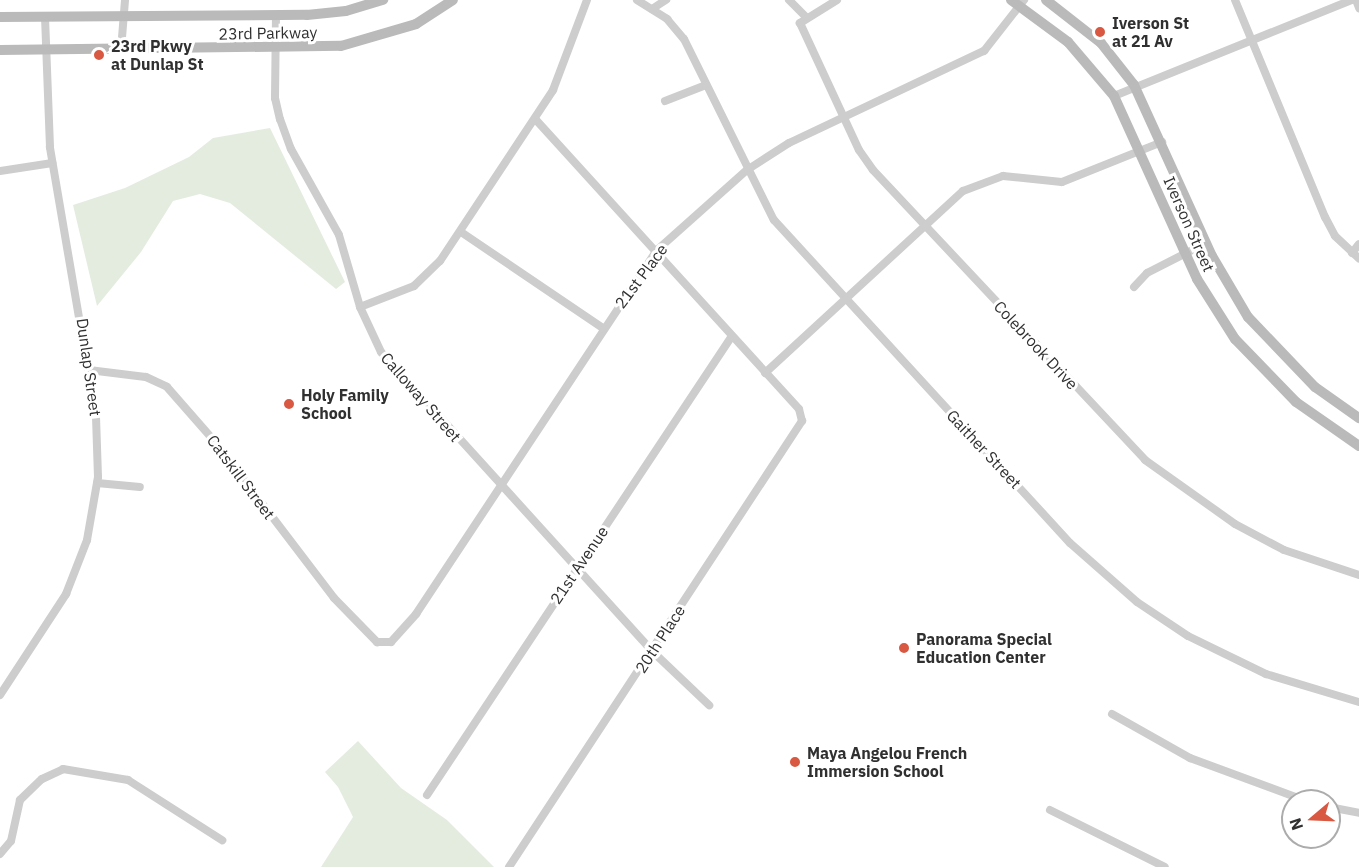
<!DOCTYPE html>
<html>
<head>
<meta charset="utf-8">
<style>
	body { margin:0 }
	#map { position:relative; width:1359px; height:867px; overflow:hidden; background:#fff; font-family:"IBM Plex Sans",sans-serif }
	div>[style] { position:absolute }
	.green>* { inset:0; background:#e4ece0 }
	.street>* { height:8px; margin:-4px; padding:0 4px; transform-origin:4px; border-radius:4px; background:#cdcdcd }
	.secondary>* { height:10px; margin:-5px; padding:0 5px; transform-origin:5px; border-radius:5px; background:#bababa }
	.dots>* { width:16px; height:16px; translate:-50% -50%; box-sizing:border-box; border:3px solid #fff; border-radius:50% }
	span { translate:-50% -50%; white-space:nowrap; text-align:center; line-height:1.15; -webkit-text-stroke:6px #fff; paint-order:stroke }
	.poi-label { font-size:16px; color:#303030; font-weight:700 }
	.left { translate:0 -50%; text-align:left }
	.street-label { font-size:16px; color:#303030 }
	.north { position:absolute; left:1281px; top:789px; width:60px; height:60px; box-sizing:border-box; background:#fff; border:2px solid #acacac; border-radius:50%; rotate:251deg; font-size:16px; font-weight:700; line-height:24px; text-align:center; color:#303030 }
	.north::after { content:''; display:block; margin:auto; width:21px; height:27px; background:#d85842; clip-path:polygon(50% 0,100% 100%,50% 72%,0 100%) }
</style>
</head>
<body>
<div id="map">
	<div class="green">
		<div style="clip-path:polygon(270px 128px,345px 282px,336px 289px,230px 203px,200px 194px,173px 201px,141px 252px,97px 306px,73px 205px,125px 188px,189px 157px,213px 138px)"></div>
		<div style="clip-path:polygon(358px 741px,401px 788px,447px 820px,494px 867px,321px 867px,353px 817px,338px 787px,325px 772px)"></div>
	</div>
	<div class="street">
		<div style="left:637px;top:0;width:36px;rotate:32deg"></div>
		<div style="left:667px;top:19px;width:26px;rotate:50deg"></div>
		<div style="left:684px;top:39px;width:202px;rotate:63.6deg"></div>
		<div style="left:774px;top:220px;width:438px;rotate:47.5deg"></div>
		<div style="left:1070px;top:543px;width:89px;rotate:41.4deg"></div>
		<div style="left:1137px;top:602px;width:61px;rotate:33.7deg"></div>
		<div style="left:1188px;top:636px;width:87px;rotate:26deg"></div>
		<div style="left:1266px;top:674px;width:97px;rotate:16.8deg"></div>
		<div style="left:789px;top:0;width:24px;rotate:45deg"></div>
		<div style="left:837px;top:0;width:44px;rotate:148.1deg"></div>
		<div style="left:800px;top:23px;width:140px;rotate:65.1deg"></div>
		<div style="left:859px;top:150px;width:24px;rotate:55deg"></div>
		<div style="left:873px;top:170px;width:398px;rotate:46.8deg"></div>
		<div style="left:1145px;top:460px;width:110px;rotate:35.4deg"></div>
		<div style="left:1235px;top:524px;width:55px;rotate:28deg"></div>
		<div style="left:1284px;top:550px;width:79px;rotate:18.4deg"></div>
		<div style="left:1235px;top:0;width:235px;rotate:67.5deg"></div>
		<div style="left:1325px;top:217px;width:21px;rotate:62deg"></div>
		<div style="left:1335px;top:236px;width:33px;rotate:43deg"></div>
		<div style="left:1356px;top:0;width:9px;rotate:69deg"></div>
		<div style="left:652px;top:9px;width:17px;rotate:-33deg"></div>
		<div style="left:276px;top:15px;width:83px;rotate:90.7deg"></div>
		<div style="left:275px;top:98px;width:22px;rotate:77deg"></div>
		<div style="left:280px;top:119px;width:32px;rotate:70deg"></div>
		<div style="left:291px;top:149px;width:98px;rotate:60.8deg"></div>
		<div style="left:339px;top:235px;width:75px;rotate:73.7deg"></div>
		<div style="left:360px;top:307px;width:50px;rotate:65deg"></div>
		<div style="left:381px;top:352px;width:404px;rotate:47.8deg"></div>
		<div style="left:652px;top:651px;width:79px;rotate:43.5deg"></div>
		<div style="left:121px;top:50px;width:50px;rotate:-85.4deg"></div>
		<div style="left:1114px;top:96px;width:257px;rotate:-22deg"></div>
		<div style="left:665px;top:101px;width:44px;rotate:-21.3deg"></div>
		<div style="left:0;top:171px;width:53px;rotate:-8.7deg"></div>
		<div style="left:461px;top:232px;width:171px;rotate:34.1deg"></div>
		<div style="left:1352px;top:253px;width:11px;rotate:-52deg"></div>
		<div style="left:1134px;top:287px;width:19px;rotate:-47deg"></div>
		<div style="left:1147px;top:273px;width:66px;rotate:-27deg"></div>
		<div style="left:360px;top:307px;width:58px;rotate:-21.3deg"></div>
		<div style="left:414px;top:286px;width:36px;rotate:-44deg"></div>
		<div style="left:440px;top:261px;width:205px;rotate:-56.5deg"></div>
		<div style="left:553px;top:90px;width:96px;rotate:-69.3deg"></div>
		<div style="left:89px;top:370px;width:57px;rotate:7deg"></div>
		<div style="left:146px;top:377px;width:23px;rotate:25deg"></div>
		<div style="left:167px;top:387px;width:74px;rotate:48.8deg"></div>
		<div style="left:216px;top:443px;width:195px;rotate:52.7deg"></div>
		<div style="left:334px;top:598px;width:62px;rotate:45.7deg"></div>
		<div style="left:377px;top:642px;width:14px"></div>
		<div style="left:391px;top:642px;width:38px;rotate:-48deg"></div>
		<div style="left:416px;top:614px;width:435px;rotate:-56.5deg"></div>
		<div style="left:656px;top:251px;width:122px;rotate:-41.7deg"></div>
		<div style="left:747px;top:170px;width:50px;rotate:-32.7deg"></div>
		<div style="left:789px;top:143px;width:216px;rotate:-25.3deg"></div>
		<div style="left:984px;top:51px;width:65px;rotate:-51.9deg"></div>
		<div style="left:765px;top:373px;width:269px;rotate:-42.6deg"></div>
		<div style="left:963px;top:191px;width:43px;rotate:-20.6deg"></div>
		<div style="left:1003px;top:176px;width:59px;rotate:5.8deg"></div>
		<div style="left:1062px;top:182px;width:108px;rotate:-21.8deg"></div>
		<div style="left:97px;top:483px;width:43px;rotate:5.3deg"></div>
		<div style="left:0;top:695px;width:121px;rotate:-56.8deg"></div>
		<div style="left:66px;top:594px;width:58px;rotate:-68.7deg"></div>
		<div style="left:87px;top:540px;width:64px;rotate:-80.1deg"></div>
		<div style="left:98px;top:477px;width:60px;rotate:-91.9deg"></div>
		<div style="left:96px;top:417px;width:274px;rotate:-99.7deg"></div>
		<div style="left:50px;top:147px;width:130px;rotate:-92.2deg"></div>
		<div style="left:1112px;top:714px;width:90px;rotate:29.4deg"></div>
		<div style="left:1190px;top:758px;width:124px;rotate:20.3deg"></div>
		<div style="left:427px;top:795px;width:551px;rotate:-56.4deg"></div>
		<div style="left:1329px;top:807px;width:31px;rotate:11deg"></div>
		<div style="left:1050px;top:810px;width:128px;rotate:26.4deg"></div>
		<div style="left:0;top:854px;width:17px;rotate:-50deg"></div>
		<div style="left:11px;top:841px;width:42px;rotate:-77.6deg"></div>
		<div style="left:20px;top:800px;width:30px;rotate:-44deg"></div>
		<div style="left:42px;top:779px;width:23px;rotate:-25deg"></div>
		<div style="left:63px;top:769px;width:66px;rotate:9.6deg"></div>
		<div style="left:128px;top:780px;width:112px;rotate:32.6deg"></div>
		<div style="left:509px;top:867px;width:534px;rotate:-56.7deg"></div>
		<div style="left:802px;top:421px;width:12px;rotate:-104deg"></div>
		<div style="left:799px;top:409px;width:392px;rotate:-132.3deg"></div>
	</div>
	<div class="secondary">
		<div style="left:1011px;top:0;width:71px;rotate:36.4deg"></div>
		<div style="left:1068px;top:42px;width:71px;rotate:49.6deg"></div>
		<div style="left:1114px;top:96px;width:201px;rotate:65.6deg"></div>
		<div style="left:1197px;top:279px;width:71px;rotate:57.7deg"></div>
		<div style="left:1235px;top:339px;width:88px;rotate:45.9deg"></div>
		<div style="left:1296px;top:402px;width:77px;rotate:34.9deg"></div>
		<div style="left:1046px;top:0;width:70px;rotate:38deg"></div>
		<div style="left:1101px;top:43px;width:53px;rotate:51.8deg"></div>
		<div style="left:1134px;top:85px;width:188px;rotate:65.5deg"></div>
		<div style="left:1212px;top:256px;width:71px;rotate:59.5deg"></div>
		<div style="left:1248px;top:317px;width:97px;rotate:46.3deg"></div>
		<div style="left:1315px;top:387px;width:54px;rotate:35.2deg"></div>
		<div style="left:0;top:17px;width:307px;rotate:-0.4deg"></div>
		<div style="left:307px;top:15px;width:39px;rotate:-6deg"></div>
		<div style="left:346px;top:11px;width:39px;rotate:-17deg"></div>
		<div style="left:0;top:50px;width:341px;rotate:-0.7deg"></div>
		<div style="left:341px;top:46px;width:78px;rotate:-16.3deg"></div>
		<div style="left:416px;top:24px;width:44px;rotate:-33deg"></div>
	</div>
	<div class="dots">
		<div style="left:1100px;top:32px;background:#d85842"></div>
		<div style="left:99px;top:55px;background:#d85842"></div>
		<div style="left:289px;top:404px;background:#d85842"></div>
		<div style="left:904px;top:648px;background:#d85842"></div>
		<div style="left:795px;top:762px;background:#d85842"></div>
	</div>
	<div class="poi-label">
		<span class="left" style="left:1112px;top:32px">Iverson St<br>at 21 Av</span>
		<span class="left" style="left:111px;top:55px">23rd Pkwy<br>at Dunlap St</span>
		<span class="left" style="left:301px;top:404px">Holy Family<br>School</span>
		<span class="left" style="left:916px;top:648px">Panorama Special<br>Education Center</span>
		<span class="left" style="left:807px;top:762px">Maya Angelou French<br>Immersion School</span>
	</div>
	<div class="street-label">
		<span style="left:268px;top:33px;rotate:-1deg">23rd Parkway</span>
		<span style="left:1189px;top:224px;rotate:66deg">Iverson Street</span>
		<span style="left:641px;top:276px;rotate:-53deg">21st Place</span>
		<span style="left:1036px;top:345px;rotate:47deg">Colebrook Drive</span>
		<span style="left:89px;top:367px;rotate:82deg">Dunlap Street</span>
		<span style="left:421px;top:397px;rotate:49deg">Calloway Street</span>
		<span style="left:984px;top:449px;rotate:47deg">Gaither Street</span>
		<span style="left:241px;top:477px;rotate:53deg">Catskill Street</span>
		<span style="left:579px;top:565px;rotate:-56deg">21st Avenue</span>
		<span style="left:660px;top:639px;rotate:-57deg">20th Place</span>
	</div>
	<div class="north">N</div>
</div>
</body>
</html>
